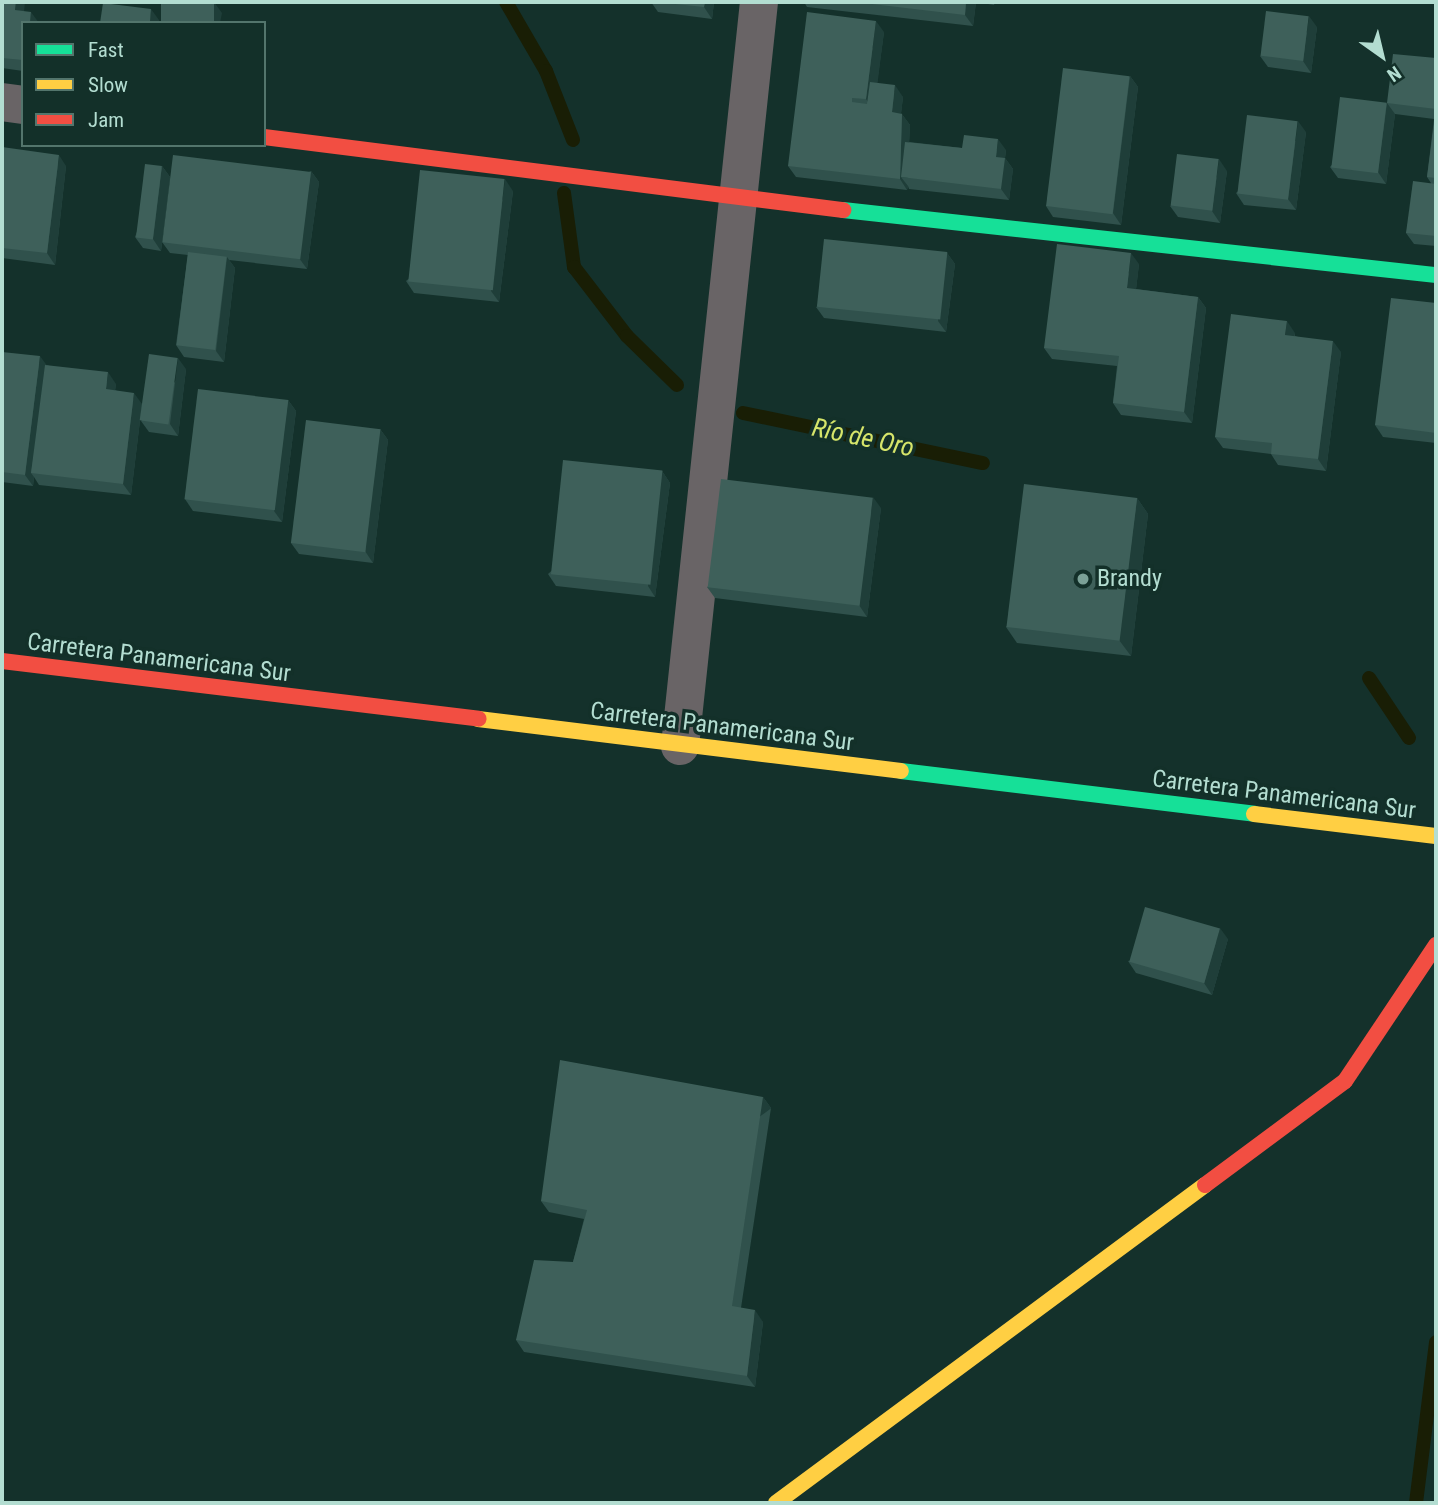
<!DOCTYPE html>
<html>
<head>
<meta charset="utf-8">
<style>
	body { margin:0 }
	#map { position:relative; width:1438px; height:1505px; overflow:hidden; background:#14312b; font-family:"Roboto Condensed",sans-serif }
	div>[style] { position:absolute }
	.stream>* { height:14px; margin:-7px; padding:0 7px; transform-origin:7px; border-radius:7px; background:#191e05 }
	.street>* { height:38px; margin:-19px; padding:0 19px; transform-origin:19px; border-radius:19px; background:#696466 }
	.fast>* { height:16px; margin:-8px; padding:0 8px; transform-origin:8px; border-radius:8px; background:#16e098 }
	.slow>* { height:16px; margin:-8px; padding:0 8px; transform-origin:8px; border-radius:8px; background:#ffcf43 }
	.jam>* { height:16px; margin:-8px; padding:0 8px; transform-origin:8px; border-radius:8px; background:#f24e42 }
	.wall>* { inset:0; background:#30514c }
	.shaded-wall>* { inset:0; background:#1f3e39; transform-origin:0 0 }
	.building>* { inset:0; background:#3e605a; transform-origin:0 0 }
	.dots>* { width:19px; height:19px; translate:-50% -50%; box-sizing:border-box; border:4px solid #133029; border-radius:50% }
	span { translate:-50% -50%; white-space:nowrap; text-align:center; line-height:1.15; -webkit-text-stroke:7px #133029; paint-order:stroke }
	.poi-label { font-size:24px; color:#b3ddd1 }
	.left { translate:0 -50%; text-align:left }
	.street-label { font-size:24px; color:#b3ddd1 }
	.water-label { font-size:26px; color:#d6e56a; font-style:italic }
	.frame { position:absolute; inset:0; border:4px solid #b3ddd1; pointer-events:none }
	.legend { position:absolute; left:21px; top:21px; width:245px; height:126px; box-sizing:border-box; background:#133029; border:2px solid #53756c; margin:0; padding:9px 12px; list-style:none; font-size:21px; color:#b3ddd1 }
	.legend li { display:flex; align-items:center; gap:14px; height:35px }
	.legend b { width:35px; border:2px solid #53756c }
	.north { position:absolute; left:1347px; top:21px; width:70px; height:70px; -webkit-text-stroke:5px #133029; paint-order:stroke; rotate:146deg; font-size:19px; font-weight:700; line-height:28px; text-align:center; color:#b3ddd1 }
	.north::after { content:''; display:block; margin:auto; width:24px; height:32px; background:#b3ddd1; clip-path:polygon(50% 0,100% 100%,50% 72%,0 100%) }
</style>
</head>
<body>
<div id="map">
	<div class="stream">
		<div style="left:506px;top:2px;width:80px;rotate:59.9deg"></div>
		<div style="left:546px;top:71px;width:74px;rotate:68.6deg"></div>
		<div style="left:564px;top:193px;width:75px;rotate:82.3deg"></div>
		<div style="left:574px;top:267px;width:87px;rotate:52.5deg"></div>
		<div style="left:627px;top:336px;width:70px;rotate:44.4deg"></div>
		<div style="left:743px;top:413px;width:245px;rotate:11.8deg"></div>
		<div style="left:1369px;top:678px;width:72px;rotate:56.3deg"></div>
		<div style="left:1416px;top:1503px;width:162px;rotate:-82.9deg"></div>
	</div>
	<div class="street">
		<div style="left:2px;top:102px;width:21px;rotate:8deg"></div>
		<div style="left:680px;top:746px;width:748px;rotate:-83.94deg"></div>
	</div>
	<div class="fast">
		<div style="left:843px;top:210px;width:597px;rotate:6.26deg"></div>
		<div style="left:901px;top:771px;width:356px;rotate:6.9deg"></div>
	</div>
	<div class="slow">
		<div style="left:478px;top:719px;width:426px;rotate:7deg"></div>
		<div style="left:1254px;top:814px;width:183px;rotate:6.9deg"></div>
		<div style="left:776px;top:1503px;width:534px;rotate:-36.55deg"></div>
	</div>
	<div class="jam">
		<div style="left:264px;top:137px;width:584px;rotate:7.19deg"></div>
		<div style="left:2px;top:661px;width:480px;rotate:6.9deg"></div>
		<div style="left:1205px;top:1185px;width:174px;rotate:-36.6deg"></div>
		<div style="left:1345px;top:1081px;width:164px;rotate:-56.2deg"></div>
	</div>
	<div class="wall">
		<div style="clip-path:polygon(2px 2px,23px 23px,23px 71px,2px 68px)"></div>
		<div style="clip-path:polygon(651px 2px,714px 2px,712px 19px,658px 12px)"></div>
		<div style="clip-path:polygon(804px 2px,995px 2px,994px 5px,976px 2px,973px 26px,807px 7px)"></div>
		<div style="clip-path:polygon(1317px 27px,1311px 73px,1268px 67px,1260px 56px)"></div>
		<div style="clip-path:polygon(884px 32px,877px 83px,903px 97px,901px 113px,910px 125px,909px 142px,962px 148px,1006px 150px,1005px 158px,1013px 169px,1009px 200px,909px 189px,908px 186px,907px 190px,796px 177px,788px 166px)"></div>
		<div style="clip-path:polygon(1436px 58px,1436px 246px,1414px 244px,1406px 233px,1431px 183px,1427px 177px,1434px 119px,1395px 114px,1386px 184px,1338px 178px,1330px 167px,1387px 103px)"></div>
		<div style="clip-path:polygon(1130px 76px,1138px 87px,1121px 225px,1053px 217px,1046px 206px)"></div>
		<div style="clip-path:polygon(1306px 132px,1296px 210px,1244px 205px,1236px 193px)"></div>
		<div style="clip-path:polygon(2px 147px,66px 166px,55px 265px,2px 258px)"></div>
		<div style="clip-path:polygon(162px 166px,170px 177px,161px 251px,143px 248px,135px 237px)"></div>
		<div style="clip-path:polygon(311px 171px,319px 182px,307px 269px,229px 260px,235px 268px,224px 362px,184px 357px,176px 345px,188px 255px,170px 253px,162px 242px)"></div>
		<div style="clip-path:polygon(1227px 171px,1220px 223px,1178px 217px,1170px 206px)"></div>
		<div style="clip-path:polygon(513px 191px,499px 302px,414px 293px,406px 281px)"></div>
		<div style="clip-path:polygon(947px 253px,955px 264px,946px 332px,824px 318px,816px 307px)"></div>
		<div style="clip-path:polygon(1139px 264px,1136px 289px,1198px 297px,1206px 308px,1192px 423px,1121px 415px,1113px 403px,1117px 366px,1052px 359px,1044px 348px)"></div>
		<div style="clip-path:polygon(1436px 303px,1436px 443px,1383px 437px,1375px 425px)"></div>
		<div style="clip-path:polygon(1295px 333px,1295px 336px,1341px 352px,1326px 471px,1278px 465px,1271px 454px,1223px 448px,1215px 437px)"></div>
		<div style="clip-path:polygon(2px 352px,46px 365px,116px 384px,115px 390px,142px 404px,131px 495px,39px 485px,34px 477px,33px 486px,2px 482px)"></div>
		<div style="clip-path:polygon(186px 369px,178px 436px,149px 432px,141px 421px)"></div>
		<div style="clip-path:polygon(288px 400px,296px 411px,282px 522px,193px 511px,185px 499px)"></div>
		<div style="clip-path:polygon(380px 429px,388px 440px,373px 563px,299px 554px,291px 543px)"></div>
		<div style="clip-path:polygon(662px 471px,670px 483px,655px 597px,556px 586px,548px 574px)"></div>
		<div style="clip-path:polygon(1137px 498px,1148px 514px,1131px 656px,1017px 643px,1006px 627px)"></div>
		<div style="clip-path:polygon(881px 508px,867px 617px,715px 598px,707px 587px)"></div>
		<div style="clip-path:polygon(1228px 939px,1212px 995px,1136px 973px,1128px 961px)"></div>
		<div style="clip-path:polygon(763px 1097px,771px 1108px,741px 1308px,763px 1322px,755px 1387px,524px 1352px,516px 1340px,573px 1262px,584px 1219px,549px 1212px,541px 1201px)"></div>
	</div>
	<div class="shaded-wall">
		<div style="clip-path:polygon(16px 2px,25px 2px,23px 22px,15px 10px)"></div>
		<div style="clip-path:polygon(214px 2px,222px 13px,220px 23px,211px 23px)"></div>
		<div style="clip-path:polygon(705px 2px,714px 2px,712px 19px,704px 7px)"></div>
		<div style="clip-path:polygon(966px 2px,976px 2px,973px 26px,965px 15px)"></div>
		<div style="clip-path:polygon(151px 9px,159px 20px,159px 23px,150px 23px)"></div>
		<div style="clip-path:polygon(31px 12px,39px 23px,30px 23px)"></div>
		<div style="clip-path:polygon(1309px 16px,1317px 27px,1311px 73px,1303px 61px)"></div>
		<div style="clip-path:polygon(876px 21px,884px 32px,874px 111px,866px 99px)"></div>
		<div style="clip-path:polygon(1130px 76px,1138px 87px,1121px 225px,1113px 213px)"></div>
		<div style="clip-path:polygon(895px 85px,903px 97px,900px 123px,892px 112px)"></div>
		<div style="clip-path:polygon(1387px 103px,1395px 114px,1386px 184px,1378px 172px)"></div>
		<div style="clip-path:polygon(902px 114px,910px 125px,908px 178px,901px 177px,908px 186px,907px 190px,900px 179px)"></div>
		<div style="clip-path:polygon(1298px 121px,1306px 132px,1296px 210px,1288px 199px)"></div>
		<div style="clip-path:polygon(998px 139px,1006px 150px,1005px 158px,1013px 169px,1009px 200px,1001px 189px,996px 157px)"></div>
		<div style="clip-path:polygon(59px 155px,66px 166px,55px 265px,47px 253px)"></div>
		<div style="clip-path:polygon(1219px 159px,1227px 171px,1220px 223px,1212px 211px)"></div>
		<div style="clip-path:polygon(162px 166px,170px 177px,161px 251px,153px 239px)"></div>
		<div style="clip-path:polygon(311px 171px,319px 182px,307px 269px,299px 258px)"></div>
		<div style="clip-path:polygon(505px 179px,513px 191px,499px 302px,491px 291px)"></div>
		<div style="clip-path:polygon(947px 253px,955px 264px,946px 332px,938px 321px)"></div>
		<div style="clip-path:polygon(1131px 253px,1139px 264px,1135px 299px,1127px 288px)"></div>
		<div style="clip-path:polygon(227px 257px,235px 268px,224px 362px,216px 351px)"></div>
		<div style="clip-path:polygon(1198px 297px,1206px 308px,1192px 423px,1184px 412px)"></div>
		<div style="clip-path:polygon(1287px 321px,1295px 333px,1293px 346px,1285px 335px)"></div>
		<div style="clip-path:polygon(1333px 341px,1341px 352px,1326px 471px,1318px 459px)"></div>
		<div style="clip-path:polygon(40px 356px,48px 367px,31px 473px,34px 477px,33px 486px,25px 475px)"></div>
		<div style="clip-path:polygon(178px 358px,186px 369px,178px 436px,170px 424px)"></div>
		<div style="clip-path:polygon(108px 372px,116px 384px,114px 400px,106px 389px)"></div>
		<div style="clip-path:polygon(134px 393px,142px 404px,131px 495px,123px 484px)"></div>
		<div style="clip-path:polygon(288px 400px,296px 411px,282px 522px,274px 511px)"></div>
		<div style="clip-path:polygon(380px 429px,388px 440px,373px 563px,365px 551px)"></div>
		<div style="clip-path:polygon(662px 471px,670px 483px,655px 597px,648px 586px)"></div>
		<div style="clip-path:polygon(873px 497px,881px 508px,867px 617px,859px 605px)"></div>
		<div style="clip-path:polygon(1137px 498px,1148px 514px,1131px 656px,1119px 640px)"></div>
		<div style="clip-path:polygon(1220px 928px,1228px 939px,1212px 995px,1204px 983px)"></div>
		<div style="left:763px;top:1097px;width:14px;height:211px;rotate:54deg"></div>
		<div style="clip-path:polygon(755px 1310px,763px 1322px,755px 1387px,747px 1376px)"></div>
	</div>
	<div class="building">
		<div style="clip-path:polygon(2px 2px,16px 2px,15px 10px,31px 12px,30px 23px,23px 23px,23px 60px,2px 58px)"></div>
		<div style="left:161px;top:2px;width:53px;height:21px"></div>
		<div style="clip-path:polygon(656px 2px,705px 2px,704px 7px)"></div>
		<div style="clip-path:polygon(855px 2px,966px 2px,965px 15px)"></div>
		<div style="clip-path:polygon(103px 3px,151px 9px,150px 23px,100px 23px)"></div>
		<div style="left:1266px;top:11px;width:43px;height:45px;rotate:7deg"></div>
		<div style="clip-path:polygon(807px 12px,876px 21px,866px 99px,852px 98px,852px 102px,867px 104px,870px 82px,895px 85px,892px 112px,902px 114px,900px 179px,788px 166px)"></div>
		<div style="clip-path:polygon(1393px 54px,1436px 58px,1436px 178px,1427px 177px,1436px 109px,1387px 103px)"></div>
		<div style="left:1063px;top:68px;width:67px;height:139px;rotate:7deg"></div>
		<div style="left:1340px;top:97px;width:47px;height:71px;rotate:7deg"></div>
		<div style="left:1247px;top:115px;width:51px;height:79px;rotate:7deg"></div>
		<div style="clip-path:polygon(964px 135px,998px 139px,996px 157px,1005px 158px,1001px 189px,901px 177px,905px 142px,962px 148px)"></div>
		<div style="clip-path:polygon(2px 147px,59px 155px,47px 253px,2px 248px)"></div>
		<div style="left:1177px;top:154px;width:42px;height:52px;rotate:7deg"></div>
		<div style="left:173px;top:155px;width:139px;height:88px;rotate:7deg"></div>
		<div style="left:145px;top:164px;width:17px;height:74px;rotate:7deg"></div>
		<div style="left:420px;top:170px;width:85px;height:112px;rotate:6deg"></div>
		<div style="clip-path:polygon(1413px 181px,1436px 184px,1436px 236px,1406px 233px)"></div>
		<div style="left:824px;top:239px;width:124px;height:68px;rotate:6deg"></div>
		<div style="clip-path:polygon(1057px 244px,1131px 253px,1127px 288px,1198px 297px,1184px 412px,1113px 403px,1119px 356px,1044px 348px)"></div>
		<div style="left:188px;top:252px;width:39px;height:94px;rotate:7deg"></div>
		<div style="clip-path:polygon(1391px 298px,1436px 303px,1436px 433px,1375px 425px)"></div>
		<div style="clip-path:polygon(1231px 314px,1287px 321px,1285px 335px,1333px 341px,1318px 459px,1271px 454px,1272px 443px,1215px 437px)"></div>
		<div style="clip-path:polygon(2px 352px,40px 356px,25px 475px,2px 472px)"></div>
		<div style="left:149px;top:354px;width:29px;height:67px;rotate:8deg"></div>
		<div style="clip-path:polygon(45px 365px,108px 372px,106px 389px,134px 393px,123px 484px,31px 473px)"></div>
		<div style="left:198px;top:389px;width:91px;height:111px;rotate:7deg"></div>
		<div style="left:306px;top:420px;width:75px;height:124px;rotate:7deg"></div>
		<div style="left:563px;top:460px;width:100px;height:115px;rotate:6deg"></div>
		<div style="left:721px;top:479px;width:153px;height:109px;rotate:7deg"></div>
		<div style="left:1024px;top:484px;width:114px;height:144px;rotate:7deg"></div>
		<div style="left:1145px;top:907px;width:78px;height:57px;rotate:16deg"></div>
		<div style="clip-path:polygon(560px 1060px,763px 1097px,732px 1306px,755px 1310px,747px 1376px,516px 1340px,534px 1260px,573px 1262px,587px 1210px,541px 1201px)"></div>
	</div>
	<div class="dots">
		<div style="left:1083px;top:579px;background:#7ba197"></div>
	</div>
	<div class="poi-label">
		<span class="left" style="left:1097px;top:579px">Brandy</span>
	</div>
	<div class="street-label">
		<span style="left:159px;top:658px;rotate:7deg">Carretera Panamericana Sur</span>
		<span style="left:722px;top:727px;rotate:7deg">Carretera Panamericana Sur</span>
		<span style="left:1284px;top:795px;rotate:7deg">Carretera Panamericana Sur</span>
	</div>
	<div class="water-label">
		<span style="left:863px;top:438px;rotate:12deg">Río de Oro</span>
	</div>
	<div class="frame"></div>
	<ul class="legend">
	<li><b style="height:9px;background:#16e098"></b>Fast</li>
	<li><b style="height:9px;background:#ffcf43"></b>Slow</li>
	<li><b style="height:9px;background:#f24e42"></b>Jam</li>
	</ul>
	<div class="north">N</div>
</div>
</body>
</html>
